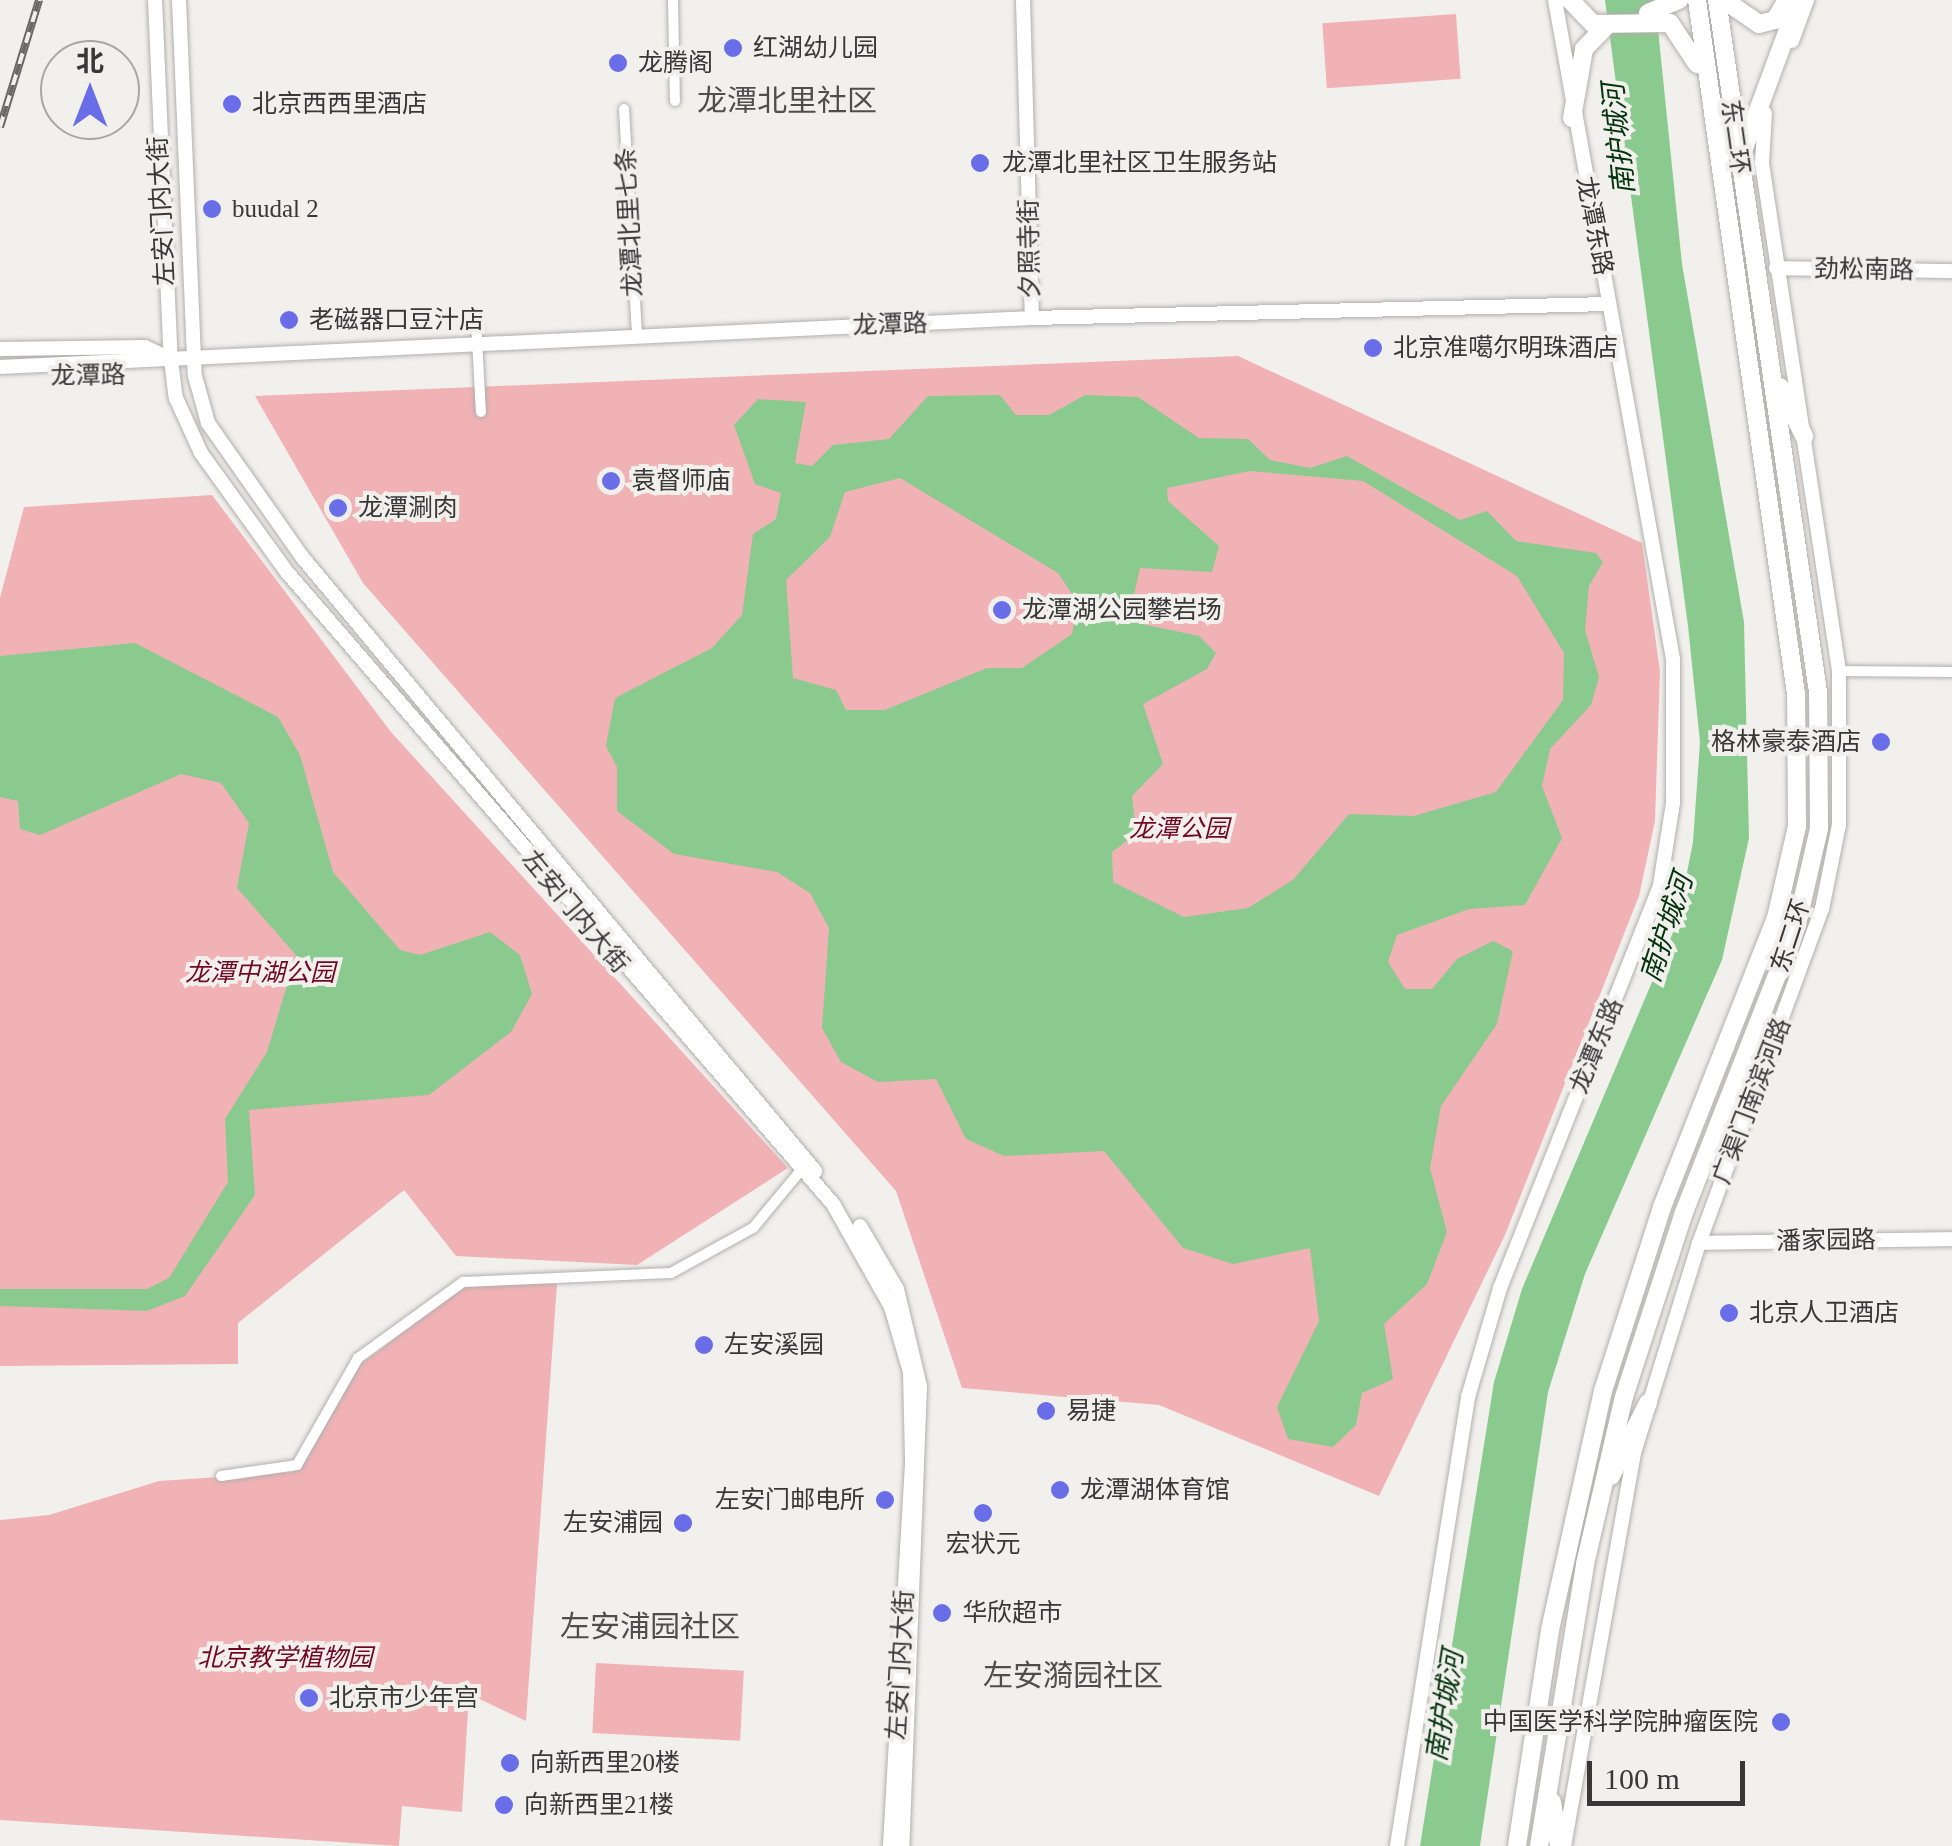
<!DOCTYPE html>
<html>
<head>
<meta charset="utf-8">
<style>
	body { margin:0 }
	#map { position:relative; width:1952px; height:1846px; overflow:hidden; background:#f2f0ed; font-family:"Times New Roman","Noto Sans SC",serif }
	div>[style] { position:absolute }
	.green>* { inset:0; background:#f1b2b5; transform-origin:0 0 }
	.water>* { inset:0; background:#8aca8e }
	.roads { filter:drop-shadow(0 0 2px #b1afac) drop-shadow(0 0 2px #b1afac) }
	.street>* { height:10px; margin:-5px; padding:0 5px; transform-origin:5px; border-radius:5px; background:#fff }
	.secondary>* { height:14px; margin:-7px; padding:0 7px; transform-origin:7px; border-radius:7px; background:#fff }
	.highway>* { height:18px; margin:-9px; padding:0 9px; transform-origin:9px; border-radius:9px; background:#fff }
	.rail>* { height:8px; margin-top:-4px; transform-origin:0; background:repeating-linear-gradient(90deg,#f2f0ed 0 11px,#6a6967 0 22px); box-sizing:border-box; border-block:2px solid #6a6967 }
	.dots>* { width:28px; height:28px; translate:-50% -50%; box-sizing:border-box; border:5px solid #f2f0ed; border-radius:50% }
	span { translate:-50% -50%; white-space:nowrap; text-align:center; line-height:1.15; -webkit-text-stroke:8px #f2f0ed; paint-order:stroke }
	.poi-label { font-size:25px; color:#393837 }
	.left { translate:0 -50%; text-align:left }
	.right { translate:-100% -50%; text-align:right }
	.street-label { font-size:25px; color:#393837 }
	.park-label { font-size:25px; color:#720723; font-style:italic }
	.water-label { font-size:28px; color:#04340d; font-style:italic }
	.quarter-label { font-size:30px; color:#504e4c }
	.north { position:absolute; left:40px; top:40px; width:100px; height:100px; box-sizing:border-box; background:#f2f0ed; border:2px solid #a8a6a4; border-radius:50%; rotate:0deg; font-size:28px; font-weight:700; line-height:40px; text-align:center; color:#393837 }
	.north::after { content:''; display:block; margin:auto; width:35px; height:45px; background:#696de7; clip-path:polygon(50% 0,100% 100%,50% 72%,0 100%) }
	.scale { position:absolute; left:1587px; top:1761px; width:158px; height:45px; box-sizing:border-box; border:5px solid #393837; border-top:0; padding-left:12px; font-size:30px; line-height:35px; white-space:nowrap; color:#393837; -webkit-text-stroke:8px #f2f0ed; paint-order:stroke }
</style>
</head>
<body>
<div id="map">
	<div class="green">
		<div style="left:1456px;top:14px;width:65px;height:134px;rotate:86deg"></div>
		<div style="clip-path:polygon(1238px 356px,1642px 543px,1660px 671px,1655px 821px,1639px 896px,1505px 1235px,1379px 1496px,1159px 1405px,962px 1388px,896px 1191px,363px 583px,255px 396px)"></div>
		<div style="clip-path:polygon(212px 495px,391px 732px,788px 1168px,637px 1265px,456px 1256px,404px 1190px,238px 1323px,238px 1364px,0 1366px,0 598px,24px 507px)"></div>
		<div style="clip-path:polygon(493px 1281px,557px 1284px,526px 1721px,469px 1694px,462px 1812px,402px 1806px,399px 1846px,0 1820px,0 1520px,49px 1515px,159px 1481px,293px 1472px,361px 1364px,464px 1287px)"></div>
		<div style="left:596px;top:1663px;width:148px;height:70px;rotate:3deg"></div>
	</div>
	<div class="water">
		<div style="clip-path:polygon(1605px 0,1655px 0,1682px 264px,1744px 622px,1749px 838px,1722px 960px,1585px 1274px,1548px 1392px,1480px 1846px,1420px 1846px,1494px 1382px,1522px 1289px,1677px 923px,1693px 842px,1700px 742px,1688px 626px)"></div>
		<div style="clip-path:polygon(evenodd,1000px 395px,1016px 415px,1049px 415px,1085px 395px,1138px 397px,1199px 438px,1248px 439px,1270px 460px,1310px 468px,1347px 456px,1460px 520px,1487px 511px,1516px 541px,1596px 553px,1603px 562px,1589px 586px,1585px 630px,1599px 677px,1591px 705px,1550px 749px,1542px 786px,1562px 838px,1525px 905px,1469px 909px,1397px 935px,1388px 962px,1405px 989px,1432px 989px,1457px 959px,1493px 941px,1513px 951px,1497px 1024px,1441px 1106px,1430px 1168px,1447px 1232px,1427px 1284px,1384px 1324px,1393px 1379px,1362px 1393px,1356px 1425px,1333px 1447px,1288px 1439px,1277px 1407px,1319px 1321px,1310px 1248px,1233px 1264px,1183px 1248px,1104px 1151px,1004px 1156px,966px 1139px,936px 1079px,878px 1082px,841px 1062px,822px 1028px,829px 928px,810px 893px,777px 872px,674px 854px,617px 811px,617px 767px,606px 746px,615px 698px,712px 648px,742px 615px,753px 534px,776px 519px,781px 493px,755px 484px,734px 425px,758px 399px,806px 402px,795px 463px,812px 466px,833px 445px,889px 439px,928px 396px,1000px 395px,1250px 471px,1363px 481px,1517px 576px,1564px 653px,1563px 700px,1496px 792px,1414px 816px,1349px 814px,1293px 880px,1248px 908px,1184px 917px,1113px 882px,1112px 852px,1136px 834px,1132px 796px,1163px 764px,1143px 704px,1207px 669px,1216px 653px,1199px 636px,1128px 621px,1140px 568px,1212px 572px,1219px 546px,1168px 501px,1167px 488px,1250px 471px,1000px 395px,900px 478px,1058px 573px,1078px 603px,1072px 634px,1022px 668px,987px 668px,885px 710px,846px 710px,836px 690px,793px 678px,786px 580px,830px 537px,845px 492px,900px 478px)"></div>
		<div style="clip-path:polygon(135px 643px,278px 717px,300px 755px,333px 872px,400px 950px,420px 955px,490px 932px,520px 955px,532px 994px,511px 1032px,429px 1095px,249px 1110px,255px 1195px,185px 1296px,147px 1311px,0 1306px,0 1289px,147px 1289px,169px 1278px,228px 1182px,225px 1119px,267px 1052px,296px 955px,237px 888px,249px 823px,221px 783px,181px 774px,40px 835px,20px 829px,18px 801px,0 797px,0 656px)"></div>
	</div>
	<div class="roads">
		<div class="street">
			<div style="left:673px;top:0;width:101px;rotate:88.9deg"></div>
			<div style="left:624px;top:109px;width:226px;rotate:86.7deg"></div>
			<div style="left:476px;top:321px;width:91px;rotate:86.9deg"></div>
			<div style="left:1839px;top:671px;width:113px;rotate:0.5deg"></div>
			<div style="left:221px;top:1476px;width:77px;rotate:-8.2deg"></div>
			<div style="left:297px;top:1465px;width:123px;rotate:-60.3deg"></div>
			<div style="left:358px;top:1358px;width:130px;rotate:-35.9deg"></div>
			<div style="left:463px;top:1282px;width:208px;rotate:-2.5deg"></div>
			<div style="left:671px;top:1273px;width:94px;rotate:-28.8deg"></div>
			<div style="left:753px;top:1228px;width:85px;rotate:-50.3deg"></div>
		</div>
		<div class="secondary">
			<div style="left:155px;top:0;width:360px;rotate:87.5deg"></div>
			<div style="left:171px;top:360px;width:38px;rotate:83deg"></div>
			<div style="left:176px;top:398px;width:60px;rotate:65.6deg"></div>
			<div style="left:201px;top:453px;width:145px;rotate:54.2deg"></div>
			<div style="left:286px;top:571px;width:837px;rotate:49.17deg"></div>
			<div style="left:833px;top:1204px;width:118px;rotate:60.6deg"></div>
			<div style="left:891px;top:1307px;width:68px;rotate:73.7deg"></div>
			<div style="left:910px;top:1372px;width:91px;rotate:88.7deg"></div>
			<div style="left:912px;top:1463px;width:384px;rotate:93.3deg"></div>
			<div style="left:179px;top:0;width:376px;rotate:87.6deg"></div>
			<div style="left:195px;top:376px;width:49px;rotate:74.5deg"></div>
			<div style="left:208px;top:423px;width:165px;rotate:54.9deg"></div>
			<div style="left:303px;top:558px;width:799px;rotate:50.13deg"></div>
			<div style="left:1023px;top:0;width:318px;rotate:88.4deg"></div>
			<div style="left:1792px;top:41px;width:44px;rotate:-69.9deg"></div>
			<div style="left:1776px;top:268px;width:176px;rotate:1deg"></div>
			<div style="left:0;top:349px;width:145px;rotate:-0.8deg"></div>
			<div style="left:145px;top:347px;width:29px;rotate:25deg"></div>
			<div style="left:0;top:367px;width:1033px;rotate:-2.72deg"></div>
			<div style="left:1032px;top:318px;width:577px;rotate:-1.39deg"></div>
			<div style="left:860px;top:1226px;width:73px;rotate:59.6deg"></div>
			<div style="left:897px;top:1289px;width:100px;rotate:76.7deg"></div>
			<div style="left:920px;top:1386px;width:460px;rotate:92.2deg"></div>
			<div style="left:1699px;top:1243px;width:253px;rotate:-0.9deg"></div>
			<div style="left:1397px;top:1846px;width:455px;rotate:-81deg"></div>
			<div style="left:1468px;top:1397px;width:114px;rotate:-73.6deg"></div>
			<div style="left:1500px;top:1288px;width:434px;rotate:-68.3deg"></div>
			<div style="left:1660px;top:885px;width:83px;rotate:-81deg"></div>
			<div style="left:1673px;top:803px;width:144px;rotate:-90deg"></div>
			<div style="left:1673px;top:659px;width:669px;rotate:-100.15deg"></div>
			<div style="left:1564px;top:1846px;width:399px;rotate:-79.9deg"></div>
			<div style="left:1634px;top:1453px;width:220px;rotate:-72.8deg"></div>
			<div style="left:1699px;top:1243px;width:356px;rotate:-69.8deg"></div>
			<div style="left:1822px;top:909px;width:86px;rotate:-78.6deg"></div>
			<div style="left:1839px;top:825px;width:154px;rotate:-90deg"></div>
			<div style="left:1839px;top:671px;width:514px;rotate:-98.62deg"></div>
			<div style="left:1762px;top:163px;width:50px;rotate:-86.6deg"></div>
		</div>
		<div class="highway">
			<div style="left:1570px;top:0;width:33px;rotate:46deg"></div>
			<div style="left:1593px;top:24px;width:77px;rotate:-0.7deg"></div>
			<div style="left:1670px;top:23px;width:49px;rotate:56.6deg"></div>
			<div style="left:1724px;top:0;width:42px;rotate:34.4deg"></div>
			<div style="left:1759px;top:24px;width:16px;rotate:-14deg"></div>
			<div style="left:1775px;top:20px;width:23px;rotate:-59deg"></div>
			<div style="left:1648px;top:13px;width:34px;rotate:-23deg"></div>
			<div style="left:1572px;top:118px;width:70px;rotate:-80.1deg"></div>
			<div style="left:1584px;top:49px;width:30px;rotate:-46deg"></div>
			<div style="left:1743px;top:151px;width:161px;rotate:-69.7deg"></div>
			<div style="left:1780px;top:387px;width:55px;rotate:63.9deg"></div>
			<div style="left:1611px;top:1476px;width:82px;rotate:-63.1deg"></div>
			<div style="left:1552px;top:1802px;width:45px;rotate:81deg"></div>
			<div style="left:1517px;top:1846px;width:219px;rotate:-81.3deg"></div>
			<div style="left:1550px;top:1630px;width:245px;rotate:-77.5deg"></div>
			<div style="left:1603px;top:1391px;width:193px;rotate:-72.2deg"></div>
			<div style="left:1662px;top:1207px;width:311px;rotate:-68.5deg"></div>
			<div style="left:1776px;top:918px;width:94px;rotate:-77.1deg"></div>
			<div style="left:1797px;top:826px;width:132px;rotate:-90.4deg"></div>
			<div style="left:1796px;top:694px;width:701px;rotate:-98.12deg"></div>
			<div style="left:1539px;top:1846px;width:286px;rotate:-80.7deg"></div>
			<div style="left:1585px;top:1564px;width:171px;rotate:-76.9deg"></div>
			<div style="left:1624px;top:1397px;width:191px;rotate:-72deg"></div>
			<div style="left:1683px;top:1215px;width:313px;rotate:-68.6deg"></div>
			<div style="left:1797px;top:924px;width:98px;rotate:-77deg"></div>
			<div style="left:1819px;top:829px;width:137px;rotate:-90.4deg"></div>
			<div style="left:1818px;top:692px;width:699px;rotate:-98.3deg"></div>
		</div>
	</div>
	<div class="rail">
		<div style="left:0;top:127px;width:133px;rotate:-72.9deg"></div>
	</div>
	<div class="dots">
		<div style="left:733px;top:48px;background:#696de7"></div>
		<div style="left:618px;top:63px;background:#696de7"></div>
		<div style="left:232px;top:104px;background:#696de7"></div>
		<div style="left:980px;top:163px;background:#696de7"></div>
		<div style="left:212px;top:209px;background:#696de7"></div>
		<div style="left:289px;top:320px;background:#696de7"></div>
		<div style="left:1373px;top:348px;background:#696de7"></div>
		<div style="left:611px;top:481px;background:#696de7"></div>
		<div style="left:338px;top:508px;background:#696de7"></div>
		<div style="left:1002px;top:610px;background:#696de7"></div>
		<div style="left:1881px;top:742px;background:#696de7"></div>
		<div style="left:1729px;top:1313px;background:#696de7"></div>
		<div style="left:704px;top:1345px;background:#696de7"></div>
		<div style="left:1046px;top:1411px;background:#696de7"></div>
		<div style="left:1060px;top:1490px;background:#696de7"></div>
		<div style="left:885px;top:1500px;background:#696de7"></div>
		<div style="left:983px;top:1513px;background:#696de7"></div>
		<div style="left:683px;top:1523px;background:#696de7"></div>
		<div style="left:942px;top:1613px;background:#696de7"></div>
		<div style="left:309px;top:1698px;background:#696de7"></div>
		<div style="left:1781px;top:1722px;background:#696de7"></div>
		<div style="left:510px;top:1763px;background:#696de7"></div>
		<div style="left:504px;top:1805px;background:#696de7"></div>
	</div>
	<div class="poi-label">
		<span class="left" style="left:753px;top:48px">红湖幼儿园</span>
		<span class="left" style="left:638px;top:63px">龙腾阁</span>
		<span class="left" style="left:252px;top:104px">北京西西里酒店</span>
		<span class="left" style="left:1002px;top:163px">龙潭北里社区卫生服务站</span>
		<span class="left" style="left:232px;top:209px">buudal 2</span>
		<span class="left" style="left:309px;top:320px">老磁器口豆汁店</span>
		<span class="left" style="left:1393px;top:348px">北京准噶尔明珠酒店</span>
		<span class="left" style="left:631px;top:481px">袁督师庙</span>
		<span class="left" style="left:358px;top:508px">龙潭涮肉</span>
		<span class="left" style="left:1022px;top:610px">龙潭湖公园攀岩场</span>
		<span class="right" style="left:1861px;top:742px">格林豪泰酒店</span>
		<span class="left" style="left:1749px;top:1313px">北京人卫酒店</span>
		<span class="left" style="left:724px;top:1345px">左安溪园</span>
		<span class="left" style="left:1066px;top:1411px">易捷</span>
		<span class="left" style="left:1080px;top:1490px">龙潭湖体育馆</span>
		<span class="right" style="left:865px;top:1500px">左安门邮电所</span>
		<span class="right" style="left:663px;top:1523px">左安浦园</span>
		<span style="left:983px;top:1544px">宏状元</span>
		<span class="left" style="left:962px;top:1613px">华欣超市</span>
		<span class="left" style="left:329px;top:1698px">北京市少年宫</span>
		<span class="right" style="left:1758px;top:1722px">中国医学科学院肿瘤医院</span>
		<span class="left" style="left:530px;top:1763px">向新西里20楼</span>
		<span class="left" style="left:524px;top:1805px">向新西里21楼</span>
	</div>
	<div class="street-label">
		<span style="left:1735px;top:137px;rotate:82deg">东二环</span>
		<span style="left:162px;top:211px;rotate:-93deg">左安门内大街</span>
		<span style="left:630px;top:222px;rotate:-93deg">龙潭北里七条</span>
		<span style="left:1594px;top:226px;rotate:79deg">龙潭东路</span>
		<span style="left:1030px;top:249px;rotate:-91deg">夕照寺街</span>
		<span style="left:1864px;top:270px;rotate:1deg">劲松南路</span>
		<span style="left:890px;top:325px;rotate:-2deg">龙潭路</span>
		<span style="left:88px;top:376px;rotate:-1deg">龙潭路</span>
		<span style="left:575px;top:912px;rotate:50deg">左安门内大街</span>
		<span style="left:1791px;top:936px;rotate:-72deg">东二环</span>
		<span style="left:1597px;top:1046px;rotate:-68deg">龙潭东路</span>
		<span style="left:1752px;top:1101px;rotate:-69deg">广渠门南滨河路</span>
		<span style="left:1826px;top:1241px;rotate:-1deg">潘家园路</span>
		<span style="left:901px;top:1665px;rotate:-87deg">左安门内大街</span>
	</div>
	<div class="park-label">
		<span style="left:1179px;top:829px">龙潭公园</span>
		<span style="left:260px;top:973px">龙潭中湖公园</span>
		<span style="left:285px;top:1658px">北京教学植物园</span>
	</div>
	<div class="water-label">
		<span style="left:1619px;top:139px;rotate:-96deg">南护城河</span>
		<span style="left:1667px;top:928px;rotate:-72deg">南护城河</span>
		<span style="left:1445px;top:1706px;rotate:-81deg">南护城河</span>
	</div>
	<div class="quarter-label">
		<span style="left:787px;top:101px">龙潭北里社区</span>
		<span style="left:650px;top:1627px">左安浦园社区</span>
		<span style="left:1073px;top:1676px">左安漪园社区</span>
	</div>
	<div class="north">北</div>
	<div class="scale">100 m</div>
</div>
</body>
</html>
